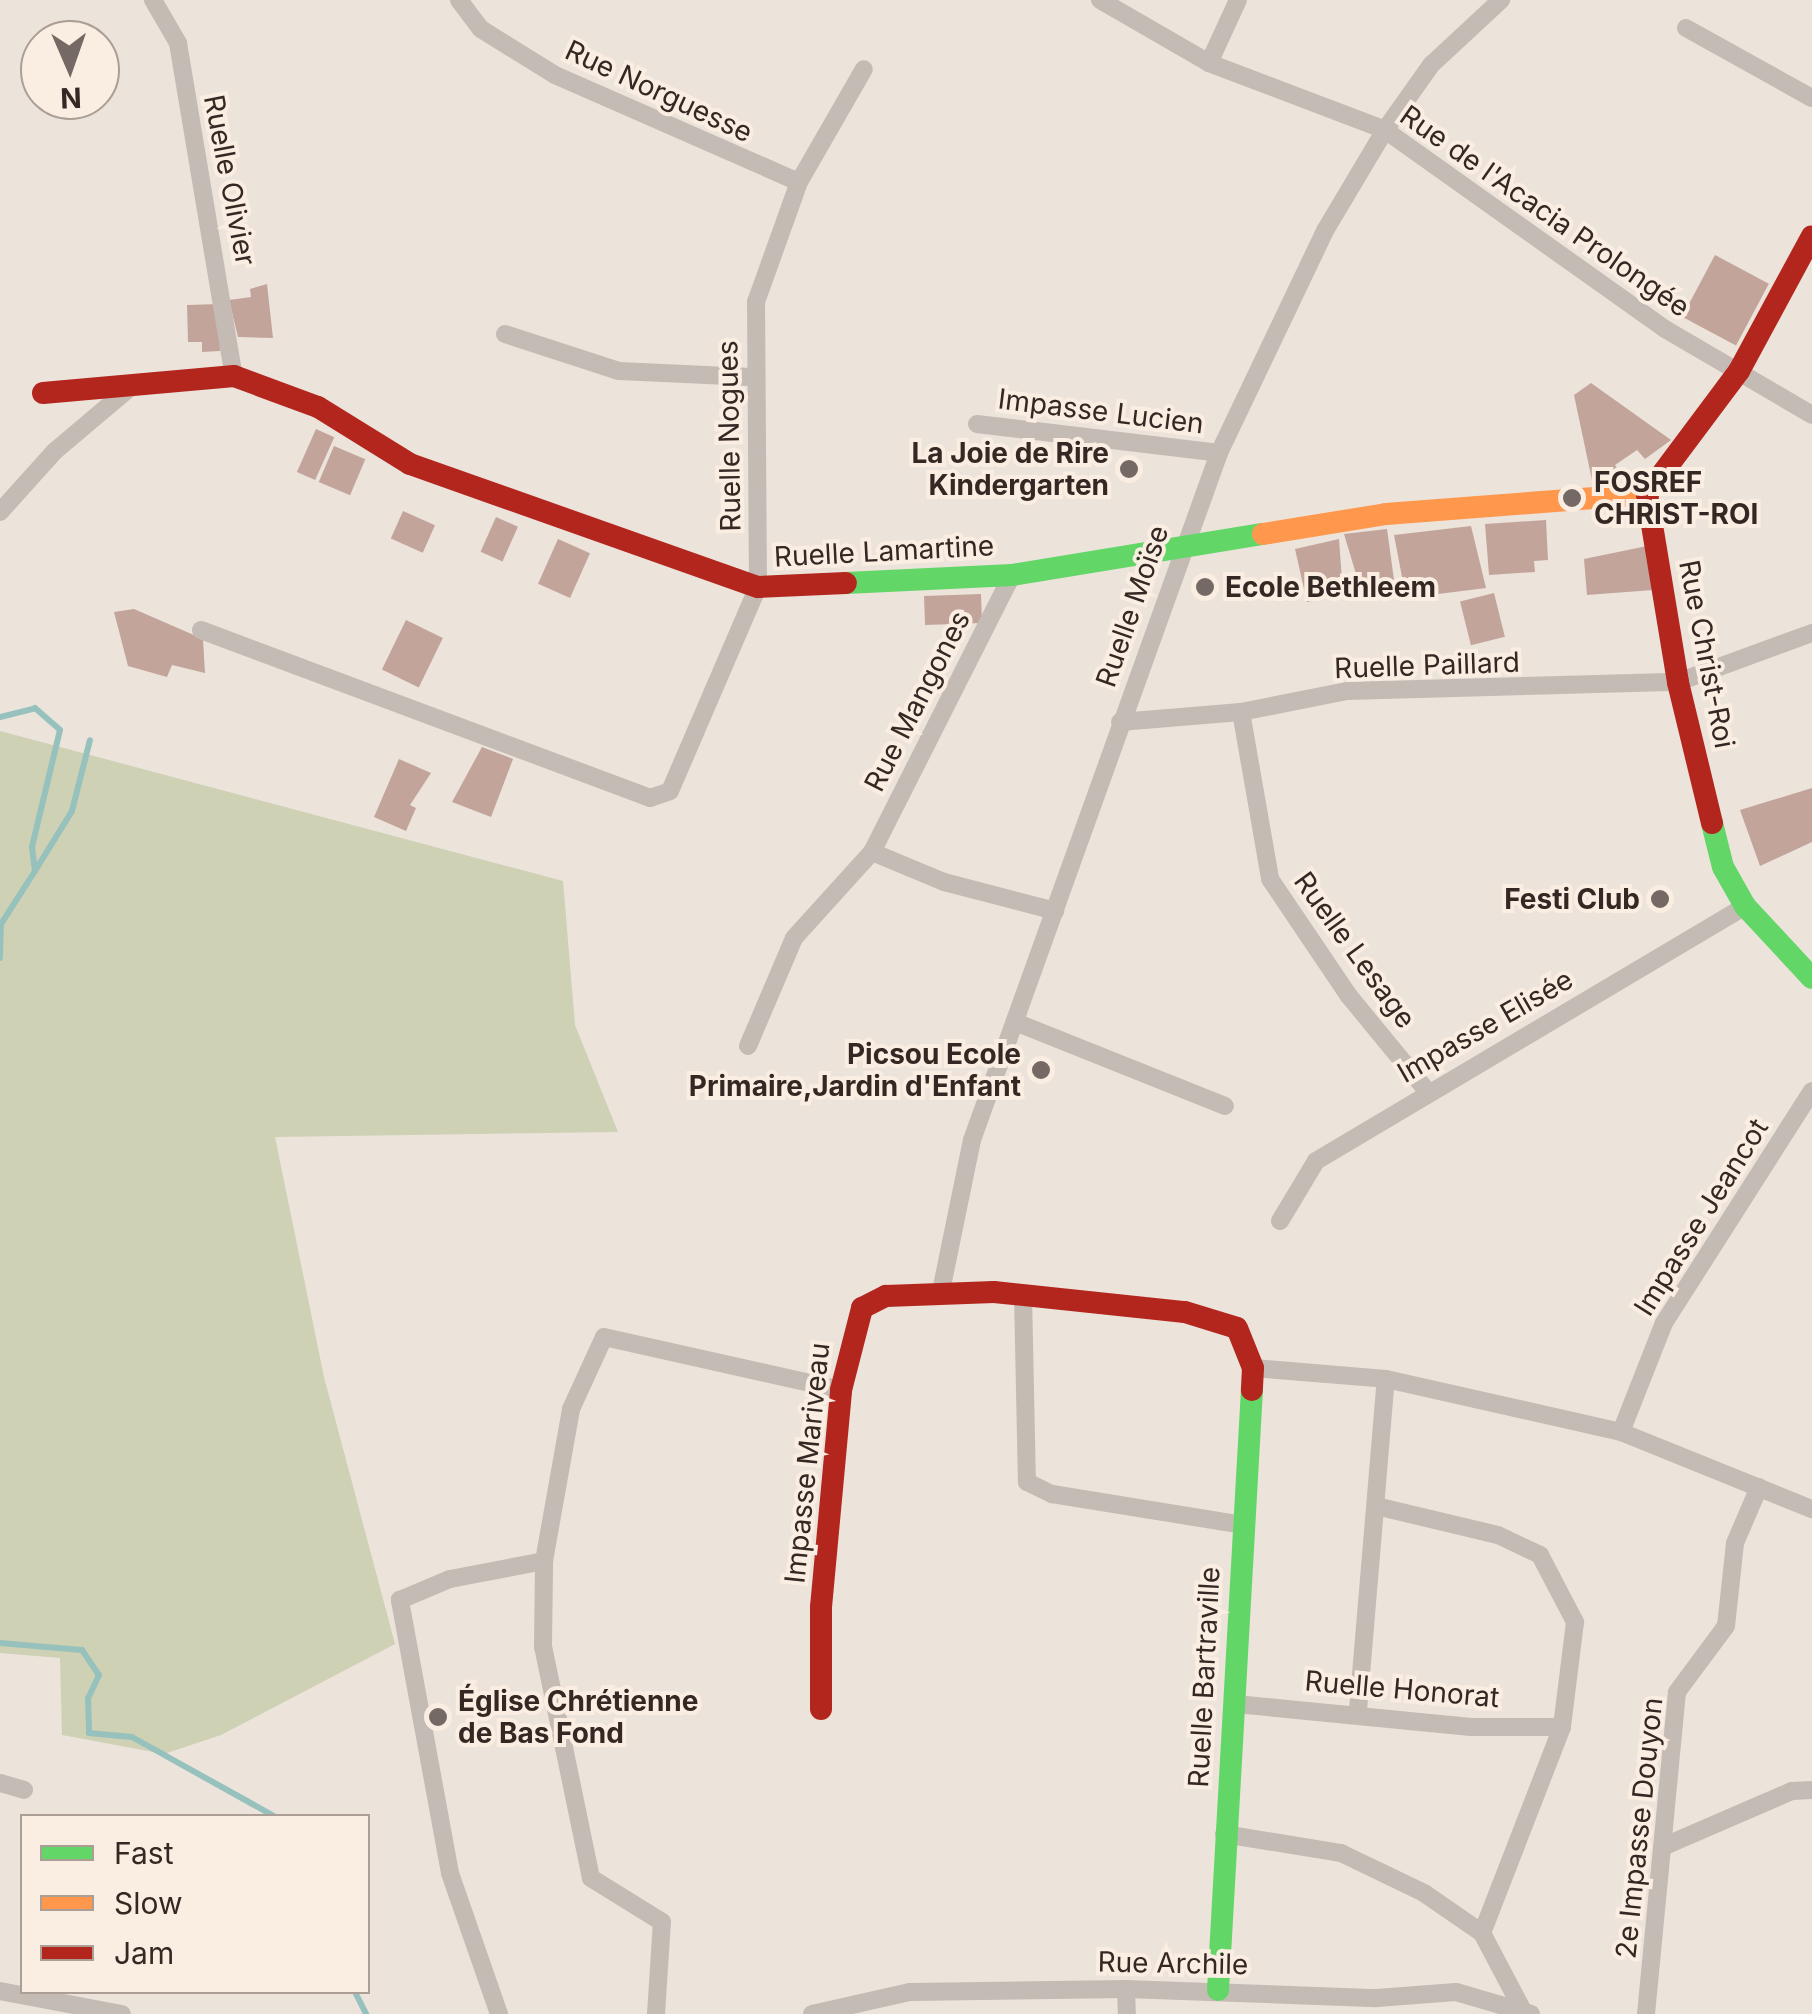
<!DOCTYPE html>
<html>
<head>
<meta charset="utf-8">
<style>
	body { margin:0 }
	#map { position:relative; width:1812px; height:2014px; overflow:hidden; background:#ece3db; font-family:Inter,sans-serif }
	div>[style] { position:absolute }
	.green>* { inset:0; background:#ced1b4 }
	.stream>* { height:6px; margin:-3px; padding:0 3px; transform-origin:3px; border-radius:3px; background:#96c1bd }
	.building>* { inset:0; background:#c2a49b; transform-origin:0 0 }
	.street>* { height:18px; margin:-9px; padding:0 9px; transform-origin:9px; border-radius:9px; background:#c4bbb5 }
	.fast>* { height:22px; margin:-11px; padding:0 11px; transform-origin:11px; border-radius:11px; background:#63d668 }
	.slow>* { height:22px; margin:-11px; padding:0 11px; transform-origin:11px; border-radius:11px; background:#ff974d }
	.jam>* { height:22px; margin:-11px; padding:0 11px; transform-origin:11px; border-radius:11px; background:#b3261e }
	.dots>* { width:28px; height:28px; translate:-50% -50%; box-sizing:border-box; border:5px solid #faede1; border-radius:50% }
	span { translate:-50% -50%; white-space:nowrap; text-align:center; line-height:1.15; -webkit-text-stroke:8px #faede1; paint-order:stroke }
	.street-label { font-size:28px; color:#342824 }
	.poi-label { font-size:28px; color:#342824; font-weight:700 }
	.right { translate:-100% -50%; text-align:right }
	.left { translate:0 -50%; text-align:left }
	.legend { position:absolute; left:20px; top:1814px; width:350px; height:180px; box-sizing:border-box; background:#faede1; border:2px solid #ab9e95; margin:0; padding:12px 18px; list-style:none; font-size:30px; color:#342824 }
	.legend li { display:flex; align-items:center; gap:20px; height:50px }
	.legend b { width:50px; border:2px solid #ab9e95 }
	.north { position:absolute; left:20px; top:20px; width:100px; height:100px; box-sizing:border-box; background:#faede1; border:2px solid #ab9e95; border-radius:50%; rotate:178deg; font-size:28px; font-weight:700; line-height:40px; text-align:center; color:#342824 }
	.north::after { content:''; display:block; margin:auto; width:35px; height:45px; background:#746964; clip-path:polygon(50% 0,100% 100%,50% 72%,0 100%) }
</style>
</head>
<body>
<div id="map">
	<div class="green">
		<div style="clip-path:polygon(0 731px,563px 881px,575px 1025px,618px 1132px,275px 1137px,324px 1377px,395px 1644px,221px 1735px,164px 1754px,62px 1735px,60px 1658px,0 1653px)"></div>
	</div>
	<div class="stream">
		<div style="left:0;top:717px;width:36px;rotate:-14deg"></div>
		<div style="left:35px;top:708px;width:33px;rotate:41deg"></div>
		<div style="left:60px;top:730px;width:120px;rotate:103.5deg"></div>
		<div style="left:32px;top:847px;width:24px;rotate:83deg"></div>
		<div style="left:35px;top:871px;width:63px;rotate:122.7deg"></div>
		<div style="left:1px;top:924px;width:34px;rotate:92deg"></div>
		<div style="left:35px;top:871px;width:70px;rotate:-58.3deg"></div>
		<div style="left:72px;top:811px;width:73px;rotate:-75.8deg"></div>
		<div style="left:0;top:1643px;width:82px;rotate:4.9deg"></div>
		<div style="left:82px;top:1650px;width:30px;rotate:56deg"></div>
		<div style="left:99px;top:1675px;width:26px;rotate:115deg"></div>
		<div style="left:88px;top:1699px;width:34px;rotate:88deg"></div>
		<div style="left:89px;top:1733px;width:43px;rotate:5.3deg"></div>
		<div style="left:132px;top:1737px;width:162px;rotate:29.1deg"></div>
		<div style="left:355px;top:1992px;width:25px;rotate:63deg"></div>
	</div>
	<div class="building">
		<div style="left:1715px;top:255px;width:61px;height:70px;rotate:28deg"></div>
		<div style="clip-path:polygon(267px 284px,273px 338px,238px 337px,229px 300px,251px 297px,250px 289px)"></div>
		<div style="clip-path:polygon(219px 304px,220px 351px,202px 352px,202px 342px,188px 342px,187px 305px)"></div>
		<div style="clip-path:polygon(1591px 383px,1671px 440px,1645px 459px,1637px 450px,1615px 465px,1621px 475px,1593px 485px,1574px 395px)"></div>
		<div style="left:316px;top:429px;width:20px;height:47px;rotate:24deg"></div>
		<div style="left:334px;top:446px;width:34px;height:39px;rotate:23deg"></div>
		<div style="left:403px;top:511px;width:35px;height:30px;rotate:24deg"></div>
		<div style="left:496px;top:517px;width:24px;height:38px;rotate:24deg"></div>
		<div style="clip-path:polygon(1546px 520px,1548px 560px,1534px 561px,1535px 572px,1489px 575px,1485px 524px)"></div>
		<div style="clip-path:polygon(1471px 526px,1486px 588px,1406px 598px,1394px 535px)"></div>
		<div style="clip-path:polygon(1387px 529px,1394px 580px,1359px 584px,1344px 534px)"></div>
		<div style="left:558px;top:539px;width:35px;height:49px;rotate:24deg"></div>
		<div style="clip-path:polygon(1339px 539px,1343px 594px,1307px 602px,1295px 549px)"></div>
		<div style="clip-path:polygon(1647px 546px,1653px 590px,1587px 595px,1584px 559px)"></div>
		<div style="left:1494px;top:593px;width:45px;height:35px;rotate:76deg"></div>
		<div style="left:981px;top:594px;width:29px;height:57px;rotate:88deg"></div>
		<div style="clip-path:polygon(134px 609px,203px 639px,205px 673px,172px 665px,167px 677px,128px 666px,114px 612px)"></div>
		<div style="left:406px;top:620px;width:41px;height:55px;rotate:26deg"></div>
		<div style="clip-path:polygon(482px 747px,513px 759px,491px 817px,452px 802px)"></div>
		<div style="clip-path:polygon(399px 759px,431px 773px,410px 805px,416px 808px,406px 831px,374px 817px)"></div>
		<div style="clip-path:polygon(1812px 788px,1812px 842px,1760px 866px,1740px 810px)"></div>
	</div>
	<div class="street">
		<div style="left:153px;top:0;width:50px;rotate:59.8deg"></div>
		<div style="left:178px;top:43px;width:338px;rotate:80.5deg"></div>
		<div style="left:459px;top:0;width:36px;rotate:53deg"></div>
		<div style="left:481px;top:29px;width:87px;rotate:31.9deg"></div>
		<div style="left:555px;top:75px;width:266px;rotate:23.7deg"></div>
		<div style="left:1100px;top:0;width:126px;rotate:30deg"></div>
		<div style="left:1209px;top:63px;width:188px;rotate:20.8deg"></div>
		<div style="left:1385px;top:130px;width:344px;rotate:35.4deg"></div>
		<div style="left:1665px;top:329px;width:170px;rotate:30.3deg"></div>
		<div style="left:1686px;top:28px;width:144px;rotate:29.1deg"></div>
		<div style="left:1209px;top:63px;width:69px;rotate:-65.3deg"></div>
		<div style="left:505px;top:334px;width:120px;rotate:18deg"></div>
		<div style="left:619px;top:371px;width:131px;rotate:2.6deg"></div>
		<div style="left:977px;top:424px;width:244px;rotate:6.8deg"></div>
		<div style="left:0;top:512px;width:82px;rotate:-48deg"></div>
		<div style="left:55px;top:451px;width:102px;rotate:-40.2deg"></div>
		<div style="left:201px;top:630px;width:479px;rotate:20.5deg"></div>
		<div style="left:650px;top:798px;width:21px;rotate:-19deg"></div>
		<div style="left:670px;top:791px;width:222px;rotate:-66.7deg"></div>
		<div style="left:758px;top:587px;width:285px;rotate:-90.4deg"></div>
		<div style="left:756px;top:302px;width:127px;rotate:-70.3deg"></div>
		<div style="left:799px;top:182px;width:130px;rotate:-60.1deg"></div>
		<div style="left:1241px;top:712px;width:169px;rotate:80.1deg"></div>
		<div style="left:1270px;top:879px;width:141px;rotate:56deg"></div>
		<div style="left:1349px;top:996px;width:123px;rotate:50.6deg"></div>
		<div style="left:1120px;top:722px;width:121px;rotate:-4.7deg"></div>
		<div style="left:1241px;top:712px;width:108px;rotate:-11.2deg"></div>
		<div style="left:1347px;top:691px;width:331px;rotate:-1.6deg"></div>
		<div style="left:1678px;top:682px;width:143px;rotate:-20.1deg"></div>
		<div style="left:872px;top:852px;width:78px;rotate:22.6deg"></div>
		<div style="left:944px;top:882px;width:115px;rotate:14.6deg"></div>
		<div style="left:1015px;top:1022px;width:226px;rotate:21.8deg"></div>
		<div style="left:748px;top:1046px;width:117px;rotate:-66.9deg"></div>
		<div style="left:794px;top:938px;width:116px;rotate:-47.8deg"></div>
		<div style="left:872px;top:852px;width:310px;rotate:-63.2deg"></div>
		<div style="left:1280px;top:1221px;width:70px;rotate:-59deg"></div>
		<div style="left:1316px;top:1161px;width:499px;rotate:-30.7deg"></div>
		<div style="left:941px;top:1291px;width:154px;rotate:-78.4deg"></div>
		<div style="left:972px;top:1140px;width:730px;rotate:-70.22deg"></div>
		<div style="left:1219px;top:453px;width:248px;rotate:-64.5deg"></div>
		<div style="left:1326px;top:229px;width:115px;rotate:-59.2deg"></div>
		<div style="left:1385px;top:130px;width:80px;rotate:-54.7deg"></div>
		<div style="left:1431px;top:65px;width:96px;rotate:-42.9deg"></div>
		<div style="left:1023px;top:1295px;width:187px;rotate:88.8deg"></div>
		<div style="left:1027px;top:1482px;width:28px;rotate:26deg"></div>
		<div style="left:1052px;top:1494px;width:193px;rotate:9.2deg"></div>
		<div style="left:1253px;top:1368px;width:133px;rotate:4.7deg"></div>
		<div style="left:1386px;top:1379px;width:241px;rotate:12.7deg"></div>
		<div style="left:1621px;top:1432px;width:206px;rotate:22deg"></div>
		<div style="left:1621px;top:1432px;width:117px;rotate:-68.5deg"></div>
		<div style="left:1664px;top:1323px;width:275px;rotate:-57.5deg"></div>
		<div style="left:1376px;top:1506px;width:125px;rotate:13.4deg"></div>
		<div style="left:1498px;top:1535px;width:47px;rotate:25.5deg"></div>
		<div style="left:1540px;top:1555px;width:76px;rotate:62.4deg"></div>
		<div style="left:1575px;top:1622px;width:106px;rotate:97.1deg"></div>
		<div style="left:1562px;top:1727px;width:221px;rotate:111.2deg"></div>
		<div style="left:1236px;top:1704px;width:236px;rotate:5.6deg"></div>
		<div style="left:1471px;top:1727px;width:91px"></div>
		<div style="left:1358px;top:1710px;width:332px;rotate:-85.2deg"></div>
		<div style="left:0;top:1783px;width:25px;rotate:16deg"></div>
		<div style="left:1224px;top:1834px;width:119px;rotate:9.2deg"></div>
		<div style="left:1341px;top:1853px;width:92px;rotate:25.7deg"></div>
		<div style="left:1424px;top:1893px;width:70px;rotate:34.6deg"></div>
		<div style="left:1482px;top:1933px;width:86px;rotate:62.2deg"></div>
		<div style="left:1667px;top:1845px;width:136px;rotate:-23.4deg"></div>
		<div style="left:1792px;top:1791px;width:20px;rotate:-3deg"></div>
		<div style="left:1126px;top:1989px;width:25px;rotate:88deg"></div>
		<div style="left:0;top:1991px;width:124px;rotate:10.7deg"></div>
		<div style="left:499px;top:2014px;width:149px;rotate:-109.2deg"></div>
		<div style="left:450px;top:1873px;width:278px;rotate:-100.4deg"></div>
		<div style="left:400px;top:1600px;width:54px;rotate:-22.8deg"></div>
		<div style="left:450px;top:1579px;width:96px;rotate:-10.8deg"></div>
		<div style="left:656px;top:2014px;width:92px;rotate:-86.3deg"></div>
		<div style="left:662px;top:1922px;width:84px;rotate:-148.2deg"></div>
		<div style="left:591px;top:1878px;width:236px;rotate:-101.7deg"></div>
		<div style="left:543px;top:1647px;width:86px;rotate:-89.3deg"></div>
		<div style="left:544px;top:1561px;width:154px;rotate:-79.9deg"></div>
		<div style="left:571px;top:1409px;width:79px;rotate:-65.4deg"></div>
		<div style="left:604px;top:1337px;width:243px;rotate:12.6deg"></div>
		<div style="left:812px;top:2014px;width:100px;rotate:-12.7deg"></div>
		<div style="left:910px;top:1992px;width:216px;rotate:-0.8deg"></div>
		<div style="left:1126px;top:1989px;width:251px;rotate:2.1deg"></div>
		<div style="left:1377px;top:1998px;width:79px;rotate:-4.3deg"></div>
		<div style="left:1456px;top:1992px;width:78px;rotate:16.3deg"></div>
		<div style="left:1646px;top:2014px;width:323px;rotate:-84.5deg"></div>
		<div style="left:1677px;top:1692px;width:82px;rotate:-53.4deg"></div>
		<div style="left:1726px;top:1626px;width:83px;rotate:-83.8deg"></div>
		<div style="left:1735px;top:1543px;width:61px;rotate:-66.8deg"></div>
	</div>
	<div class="fast">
		<div style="left:846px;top:583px;width:166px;rotate:-2.8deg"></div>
		<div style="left:1012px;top:575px;width:254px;rotate:-9.3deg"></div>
		<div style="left:1712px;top:823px;width:45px;rotate:76deg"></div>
		<div style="left:1723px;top:867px;width:45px;rotate:60.6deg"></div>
		<div style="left:1745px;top:906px;width:98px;rotate:47.1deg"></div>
		<div style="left:1218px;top:1990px;width:601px;rotate:-86.76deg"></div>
	</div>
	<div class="slow">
		<div style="left:1263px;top:534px;width:125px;rotate:-9.2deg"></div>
		<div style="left:1386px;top:514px;width:262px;rotate:-4.4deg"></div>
	</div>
	<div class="jam">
		<div style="left:43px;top:393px;width:192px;rotate:-5.1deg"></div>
		<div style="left:234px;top:376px;width:90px;rotate:20.3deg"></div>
		<div style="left:318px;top:407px;width:108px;rotate:31.8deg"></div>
		<div style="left:410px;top:464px;width:369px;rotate:19.5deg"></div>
		<div style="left:758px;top:587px;width:88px;rotate:-2.6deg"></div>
		<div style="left:1712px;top:823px;width:145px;rotate:-103.6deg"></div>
		<div style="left:1678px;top:682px;width:191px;rotate:-99.4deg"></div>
		<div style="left:1647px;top:494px;width:154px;rotate:-53.2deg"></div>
		<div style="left:1739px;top:371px;width:153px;rotate:-61.6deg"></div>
		<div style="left:821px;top:1709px;width:102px;rotate:-90deg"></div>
		<div style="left:821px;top:1607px;width:218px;rotate:-84.7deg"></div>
		<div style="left:841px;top:1390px;width:85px;rotate:-75.6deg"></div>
		<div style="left:862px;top:1308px;width:27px;rotate:-27deg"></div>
		<div style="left:886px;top:1296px;width:108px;rotate:-2.1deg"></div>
		<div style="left:994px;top:1292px;width:192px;rotate:6deg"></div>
		<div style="left:1185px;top:1312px;width:54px;rotate:17.1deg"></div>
		<div style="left:1237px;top:1328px;width:43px;rotate:68.2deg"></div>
		<div style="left:1253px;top:1368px;width:22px;rotate:93deg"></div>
	</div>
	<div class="dots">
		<div style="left:1129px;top:469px;background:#746964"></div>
		<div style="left:1572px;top:498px;background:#746964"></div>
		<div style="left:1205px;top:587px;background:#746964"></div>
		<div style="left:1660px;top:899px;background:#746964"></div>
		<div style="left:1041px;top:1070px;background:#746964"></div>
		<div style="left:438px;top:1717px;background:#746964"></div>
	</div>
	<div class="street-label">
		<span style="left:659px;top:91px;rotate:25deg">Rue Norguesse</span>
		<span style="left:230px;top:180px;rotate:79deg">Ruelle Olivier</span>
		<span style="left:1545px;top:211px;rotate:35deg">Rue de l'Acacia Prolongée</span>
		<span style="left:1101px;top:411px;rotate:7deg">Impasse Lucien</span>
		<span style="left:729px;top:436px;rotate:-91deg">Ruelle Nogues</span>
		<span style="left:884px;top:551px;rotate:-3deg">Ruelle Lamartine</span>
		<span style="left:1132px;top:606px;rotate:-71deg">Ruelle Moïse</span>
		<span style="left:1707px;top:654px;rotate:79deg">Rue Christ-Roi</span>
		<span style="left:1427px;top:665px;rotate:-2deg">Ruelle Paillard</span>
		<span style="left:917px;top:701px;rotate:-63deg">Rue Mangones</span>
		<span style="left:1355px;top:950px;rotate:54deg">Ruelle Lesage</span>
		<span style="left:1485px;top:1026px;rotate:-30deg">Impasse Elisée</span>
		<span style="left:1701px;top:1217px;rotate:-58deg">Impasse Jeancot</span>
		<span style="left:807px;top:1463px;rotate:-84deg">Impasse Mariveau</span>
		<span style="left:1204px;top:1677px;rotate:-87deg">Ruelle Bartraville</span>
		<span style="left:1402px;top:1689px;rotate:5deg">Ruelle Honorat</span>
		<span style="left:1639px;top:1828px;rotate:-84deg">2e Impasse Douyon</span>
		<span style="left:1173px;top:1963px;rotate:1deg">Rue Archile</span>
	</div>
	<div class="poi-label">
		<span class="right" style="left:1109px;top:469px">La Joie de Rire<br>Kindergarten</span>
		<span class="left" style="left:1594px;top:498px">FOSREF<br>CHRIST-ROI</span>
		<span class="left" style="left:1225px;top:587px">Ecole Bethleem</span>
		<span class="right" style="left:1640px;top:899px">Festi Club</span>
		<span class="right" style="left:1021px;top:1070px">Picsou Ecole<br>Primaire,Jardin d'Enfant</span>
		<span class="left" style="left:458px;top:1717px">Église Chrétienne<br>de Bas Fond</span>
	</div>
	<ul class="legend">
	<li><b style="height:12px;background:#63d668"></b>Fast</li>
	<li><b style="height:12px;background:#ff974d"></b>Slow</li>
	<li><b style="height:12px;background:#b3261e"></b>Jam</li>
	</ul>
	<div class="north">N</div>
</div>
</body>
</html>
